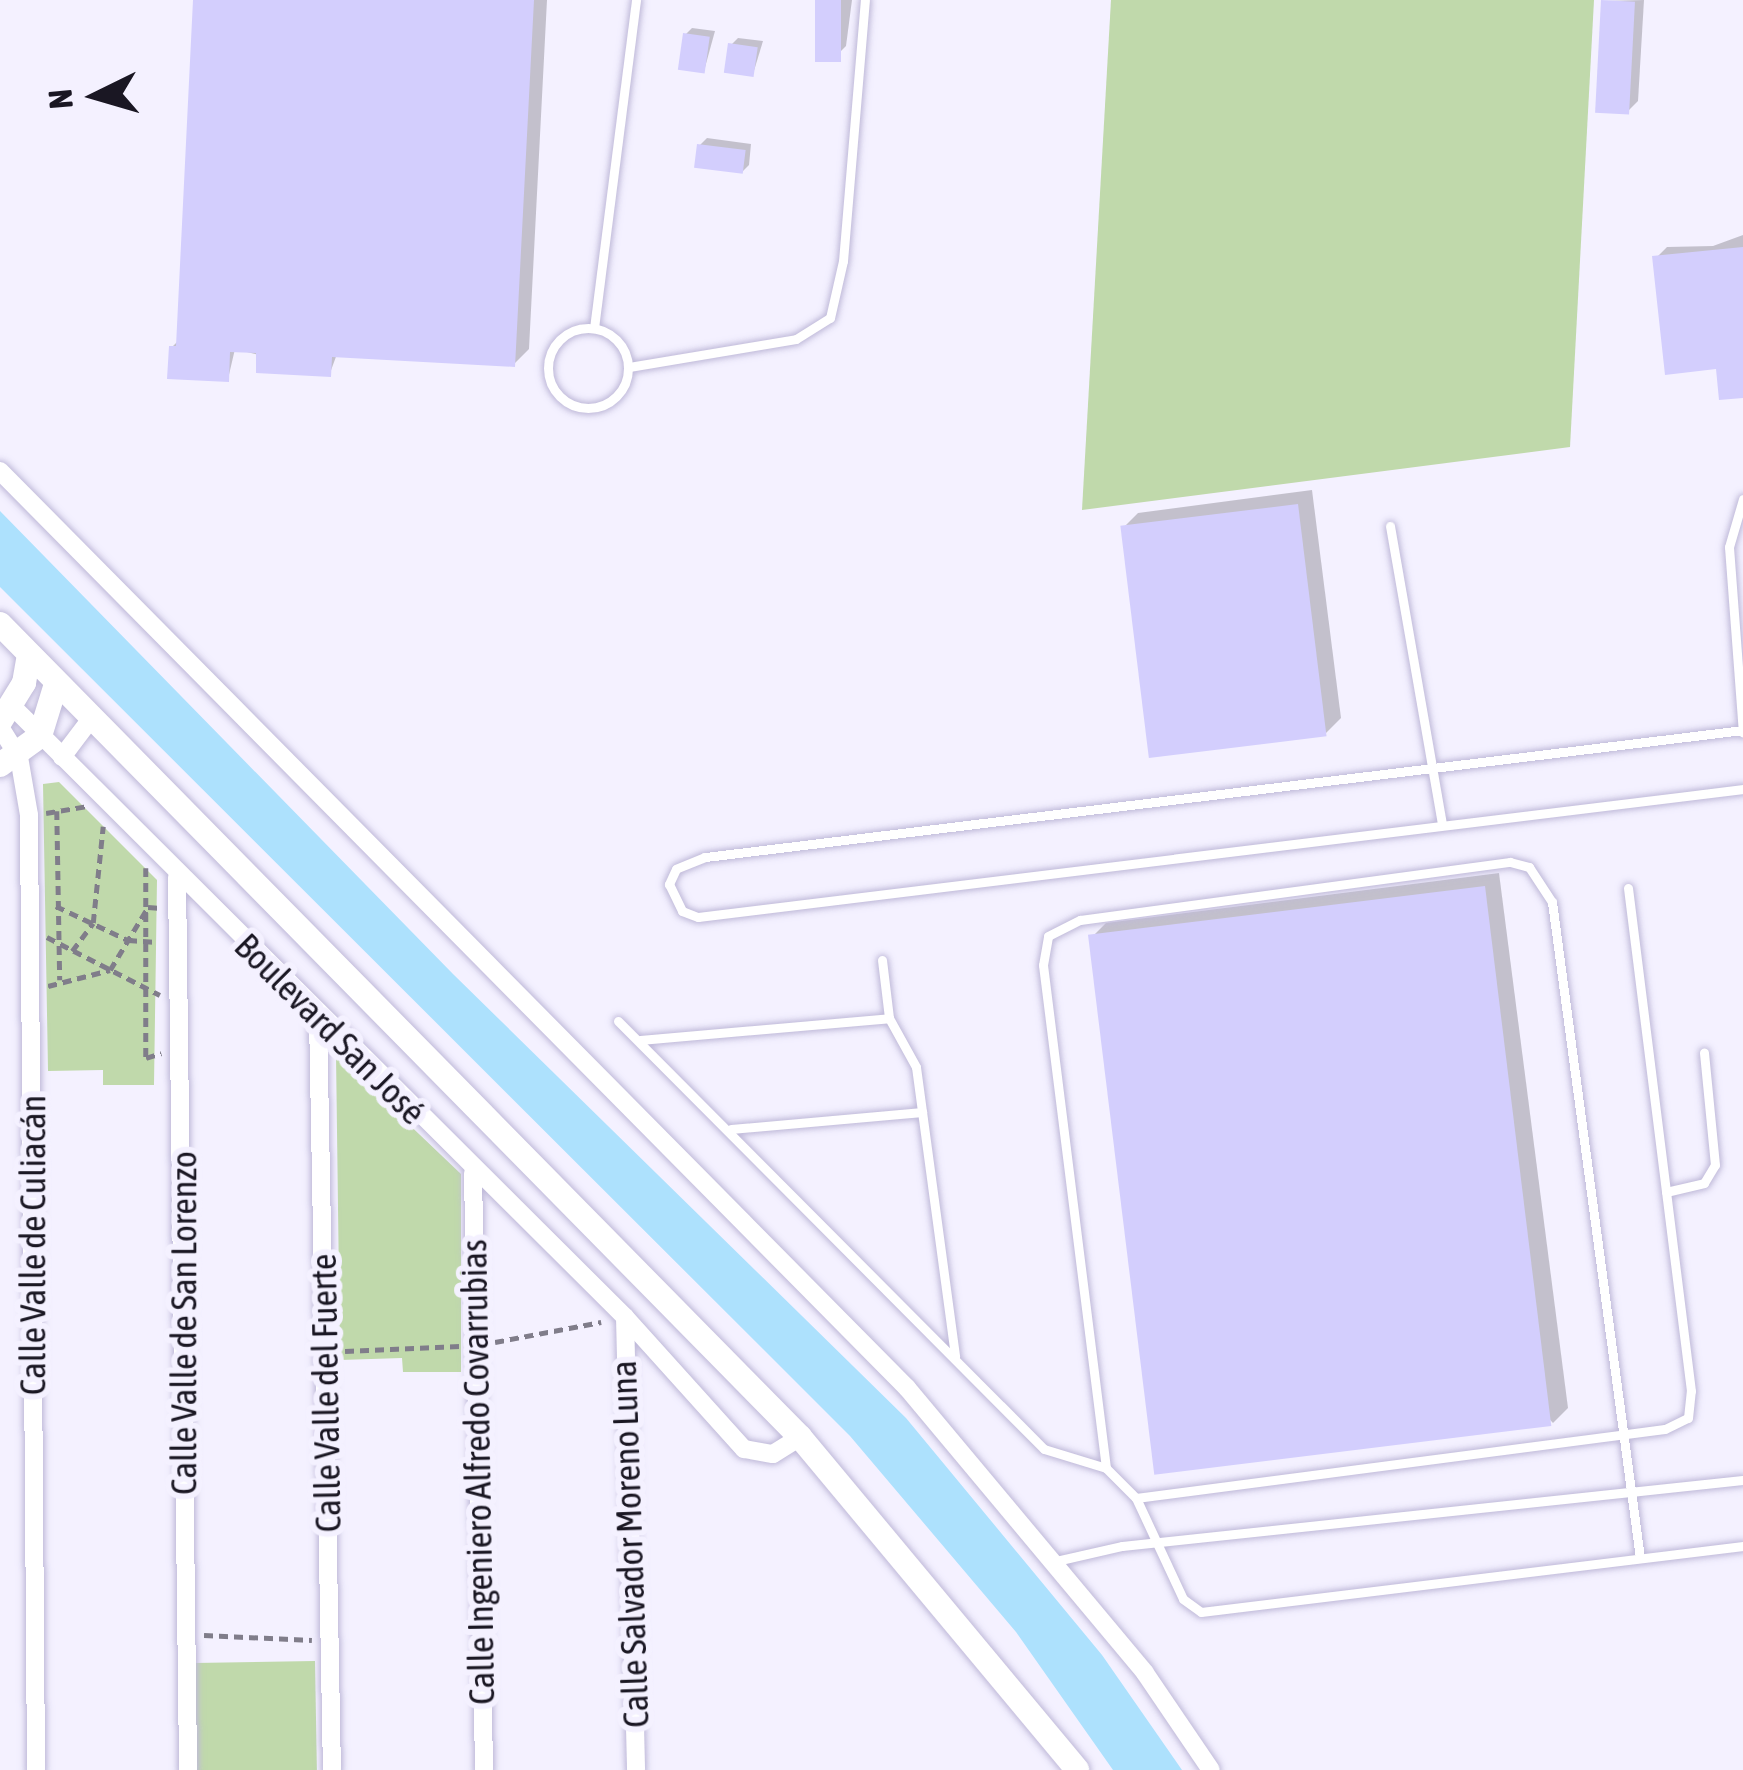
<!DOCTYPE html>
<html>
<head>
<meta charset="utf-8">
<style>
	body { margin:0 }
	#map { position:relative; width:1743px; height:1770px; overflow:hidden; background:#f4f1ff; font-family:"Asap Condensed",sans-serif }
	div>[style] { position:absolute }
	.green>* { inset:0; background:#c0d9ab; transform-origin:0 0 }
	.water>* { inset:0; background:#ade1fd }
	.shadow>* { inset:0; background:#0003 }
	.building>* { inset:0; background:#d3cefd; transform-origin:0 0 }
	.path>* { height:4.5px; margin-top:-2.25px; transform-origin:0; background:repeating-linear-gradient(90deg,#807d8a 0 9px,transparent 0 15px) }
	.roads { filter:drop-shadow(0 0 3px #bfb9d9) drop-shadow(0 0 3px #bfb9d9) }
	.service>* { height:9px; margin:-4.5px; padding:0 4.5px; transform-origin:4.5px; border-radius:4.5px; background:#fff }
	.service>.ring { margin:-4.5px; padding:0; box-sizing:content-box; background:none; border:9px solid #fff; border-radius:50% }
	.minor>* { height:18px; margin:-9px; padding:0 9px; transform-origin:9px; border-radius:9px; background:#fff }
	.tertiary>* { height:24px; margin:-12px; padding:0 12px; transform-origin:12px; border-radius:12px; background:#fff }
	span { translate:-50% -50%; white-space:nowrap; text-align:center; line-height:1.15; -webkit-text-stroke:12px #f4f1ff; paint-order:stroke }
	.street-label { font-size:36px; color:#1a1723 }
	.north { position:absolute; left:36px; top:36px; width:120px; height:120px; -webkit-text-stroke:9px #f4f1ff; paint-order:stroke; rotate:265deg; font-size:33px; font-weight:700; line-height:48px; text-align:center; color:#1a1723 }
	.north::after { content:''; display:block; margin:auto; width:42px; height:54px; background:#1a1723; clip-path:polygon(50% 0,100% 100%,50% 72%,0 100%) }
</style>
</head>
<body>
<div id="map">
	<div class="green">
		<div style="clip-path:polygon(1111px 0,1594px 0,1570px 447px,1082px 510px)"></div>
		<div style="clip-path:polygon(59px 782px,157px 880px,154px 1085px,103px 1085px,103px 1070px,48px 1071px,43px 784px)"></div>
		<div style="clip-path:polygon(336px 1055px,461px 1174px,461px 1372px,403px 1372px,402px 1358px,340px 1360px)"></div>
		<div style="left:315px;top:1661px;width:109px;height:121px;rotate:89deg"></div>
	</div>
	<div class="water">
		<div style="clip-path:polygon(0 511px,453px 974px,906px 1418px,1102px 1655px,1182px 1770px,1113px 1770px,1016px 1632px,850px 1436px,0 587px)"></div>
	</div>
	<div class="shadow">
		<div style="clip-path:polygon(196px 0,547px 0,529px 349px,514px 364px,337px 354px,330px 373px,235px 349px,228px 379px,172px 347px,179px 340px)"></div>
		<div style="clip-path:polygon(818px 0,852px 0,846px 46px,831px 61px)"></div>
		<div style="clip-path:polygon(1644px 0,1638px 101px,1627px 112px,1604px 1px)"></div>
		<div style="clip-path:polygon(692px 28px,715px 31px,704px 71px,686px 34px)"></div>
		<div style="clip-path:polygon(738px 38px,763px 41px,753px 74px,731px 45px)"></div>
		<div style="clip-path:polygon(707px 138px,751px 144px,749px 165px,742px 172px,700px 145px)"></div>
		<div style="clip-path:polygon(1743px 235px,1743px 395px,1656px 258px,1667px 247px,1713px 246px)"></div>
		<div style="clip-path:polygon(1312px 490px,1341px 718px,1326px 733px,1123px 528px,1138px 513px)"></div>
		<div style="clip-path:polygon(1499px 873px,1568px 1408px,1553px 1423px,1091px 938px,1106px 923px)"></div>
	</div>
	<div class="building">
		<div style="clip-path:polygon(193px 0,534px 0,515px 367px,332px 357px,331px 377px,256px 373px,256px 353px,230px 352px,229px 382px,167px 379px,169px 346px,176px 346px)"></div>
		<div style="left:815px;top:0;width:26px;height:62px"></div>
		<div style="left:1601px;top:0;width:34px;height:113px;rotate:3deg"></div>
		<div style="left:683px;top:33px;width:27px;height:37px;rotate:8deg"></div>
		<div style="left:728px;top:43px;width:30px;height:30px;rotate:8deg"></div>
		<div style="left:697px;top:144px;width:49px;height:24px;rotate:7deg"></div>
		<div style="clip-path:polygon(1743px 247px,1743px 398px,1719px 400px,1716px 369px,1665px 375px,1652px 256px)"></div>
		<div style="left:1298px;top:504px;width:234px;height:179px;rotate:83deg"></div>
		<div style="left:1485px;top:886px;width:544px;height:400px;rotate:83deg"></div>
	</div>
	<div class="path">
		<div style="left:57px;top:811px;width:169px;rotate:89deg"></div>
		<div style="left:46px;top:813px;width:43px;rotate:-9.5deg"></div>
		<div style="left:146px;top:868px;width:190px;rotate:90deg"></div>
		<div style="left:146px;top:1058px;width:16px;rotate:-18deg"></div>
		<div style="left:56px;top:906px;width:80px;rotate:25.3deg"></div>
		<div style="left:128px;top:940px;width:29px;rotate:4deg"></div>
		<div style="left:47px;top:937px;width:127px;rotate:27.2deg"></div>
		<div style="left:72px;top:951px;width:35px;rotate:-53deg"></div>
		<div style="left:93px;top:923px;width:97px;rotate:-84.1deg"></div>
		<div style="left:48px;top:986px;width:64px;rotate:-14.5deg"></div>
		<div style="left:110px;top:970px;width:74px;rotate:-58.9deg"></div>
		<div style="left:148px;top:907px;width:13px;rotate:4deg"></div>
		<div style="left:495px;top:1342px;width:108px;rotate:-10.7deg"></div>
		<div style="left:345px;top:1351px;width:115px;rotate:-2.5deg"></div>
		<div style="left:204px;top:1635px;width:108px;rotate:2.7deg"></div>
	</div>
	<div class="roads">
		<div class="service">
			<div class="ring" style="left:548px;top:328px;width:71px;height:71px"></div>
			<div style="left:594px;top:328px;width:331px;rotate:-82.7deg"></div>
			<div style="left:629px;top:367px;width:169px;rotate:-9.5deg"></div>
			<div style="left:796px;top:339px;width:40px;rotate:-32deg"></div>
			<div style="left:830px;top:318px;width:58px;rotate:-77.2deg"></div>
			<div style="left:843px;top:261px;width:262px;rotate:-85.2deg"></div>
			<div style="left:1743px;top:499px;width:50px;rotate:106.3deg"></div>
			<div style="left:1729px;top:547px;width:186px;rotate:85.7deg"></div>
			<div style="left:1390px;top:526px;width:303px;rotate:80.1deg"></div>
			<div style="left:1743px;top:730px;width:1046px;rotate:173.02deg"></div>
			<div style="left:705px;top:857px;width:31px;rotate:158deg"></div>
			<div style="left:676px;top:869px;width:17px;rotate:115deg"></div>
			<div style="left:669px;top:884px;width:30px;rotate:64deg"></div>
			<div style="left:682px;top:911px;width:17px;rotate:21deg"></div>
			<div style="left:698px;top:917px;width:1053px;rotate:-6.98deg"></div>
			<div style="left:882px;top:960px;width:58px;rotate:83.1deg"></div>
			<div style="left:889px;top:1018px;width:56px;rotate:61.1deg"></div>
			<div style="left:916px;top:1067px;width:292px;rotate:82.3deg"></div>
			<div style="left:618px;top:1021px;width:604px;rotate:45.13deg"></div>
			<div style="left:1044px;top:1449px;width:65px;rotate:17deg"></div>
			<div style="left:1106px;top:1468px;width:42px;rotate:45deg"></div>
			<div style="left:1136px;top:1498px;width:111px;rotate:65deg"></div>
			<div style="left:1183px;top:1599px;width:22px;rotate:36deg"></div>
			<div style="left:1201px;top:1612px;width:546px;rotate:-6.94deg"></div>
			<div style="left:640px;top:1040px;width:250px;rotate:-5deg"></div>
			<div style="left:731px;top:1129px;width:192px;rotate:-5.1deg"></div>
			<div style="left:1666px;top:1192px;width:39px;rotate:-13deg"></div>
			<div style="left:1704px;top:1183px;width:21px;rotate:-59deg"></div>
			<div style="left:1715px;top:1165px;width:113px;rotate:-95.6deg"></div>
			<div style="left:1106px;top:1468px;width:507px;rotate:-97.14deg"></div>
			<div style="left:1043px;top:965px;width:29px;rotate:-80deg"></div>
			<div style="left:1048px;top:936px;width:36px;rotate:-27deg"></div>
			<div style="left:1080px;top:920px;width:434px;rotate:-7.7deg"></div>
			<div style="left:1510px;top:862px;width:20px;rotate:15deg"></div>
			<div style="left:1529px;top:867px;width:42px;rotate:56.7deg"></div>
			<div style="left:1552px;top:902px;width:662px;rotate:82.36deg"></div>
			<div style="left:1136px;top:1498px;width:533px;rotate:-7.43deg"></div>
			<div style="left:1665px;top:1429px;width:25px;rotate:-26deg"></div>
			<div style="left:1688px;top:1418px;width:27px;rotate:-84deg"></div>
			<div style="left:1691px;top:1391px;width:507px;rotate:-97.14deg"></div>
			<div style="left:1056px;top:1561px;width:68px;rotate:-12.8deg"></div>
			<div style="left:1122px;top:1546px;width:624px;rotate:-6.07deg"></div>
		</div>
		<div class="minor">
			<div style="left:0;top:471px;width:1290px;rotate:45.31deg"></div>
			<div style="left:907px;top:1388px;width:371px;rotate:50.1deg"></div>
			<div style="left:1145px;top:1673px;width:117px;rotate:55.8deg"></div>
			<div style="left:13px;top:707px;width:864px;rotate:44.91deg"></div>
			<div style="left:625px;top:1317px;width:178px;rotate:48deg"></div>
			<div style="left:744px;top:1449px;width:29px;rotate:10deg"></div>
			<div style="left:773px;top:1454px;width:32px;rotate:-32deg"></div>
			<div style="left:0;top:727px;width:36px;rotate:58deg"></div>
			<div style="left:19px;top:757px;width:59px;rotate:80.2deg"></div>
			<div style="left:29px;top:815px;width:955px;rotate:89.58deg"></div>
			<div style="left:62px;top:757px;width:46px;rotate:-52.9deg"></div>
			<div style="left:177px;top:877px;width:893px;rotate:89.29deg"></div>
			<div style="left:318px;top:1016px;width:754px;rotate:88.94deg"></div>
			<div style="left:473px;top:1173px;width:597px;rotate:88.94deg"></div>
			<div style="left:625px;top:1317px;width:453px;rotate:88.6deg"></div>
		</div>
		<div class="tertiary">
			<div style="left:0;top:624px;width:1141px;rotate:45.46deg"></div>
			<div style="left:800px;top:1437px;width:433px;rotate:50.2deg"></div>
			<div style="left:0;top:722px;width:46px;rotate:-58.4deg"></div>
			<div style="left:24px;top:683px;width:28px;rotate:-80deg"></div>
			<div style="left:0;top:765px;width:49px;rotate:-35.9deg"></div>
			<div style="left:40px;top:736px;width:54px;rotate:-72.9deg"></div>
		</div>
	</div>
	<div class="street-label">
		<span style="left:330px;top:1029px;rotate:45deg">Boulevard San José</span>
		<span style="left:33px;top:1245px;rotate:-90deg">Calle Valle de Culiacán</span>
		<span style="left:184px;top:1323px;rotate:-90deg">Calle Valle de San Lorenzo</span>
		<span style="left:326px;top:1393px;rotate:-91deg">Calle Valle del Fuerte</span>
		<span style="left:478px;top:1472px;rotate:-91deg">Calle Ingeniero Alfredo Covarrubias</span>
		<span style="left:630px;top:1544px;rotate:-92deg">Calle Salvador Moreno Luna</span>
	</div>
	<div class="north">N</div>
</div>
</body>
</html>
